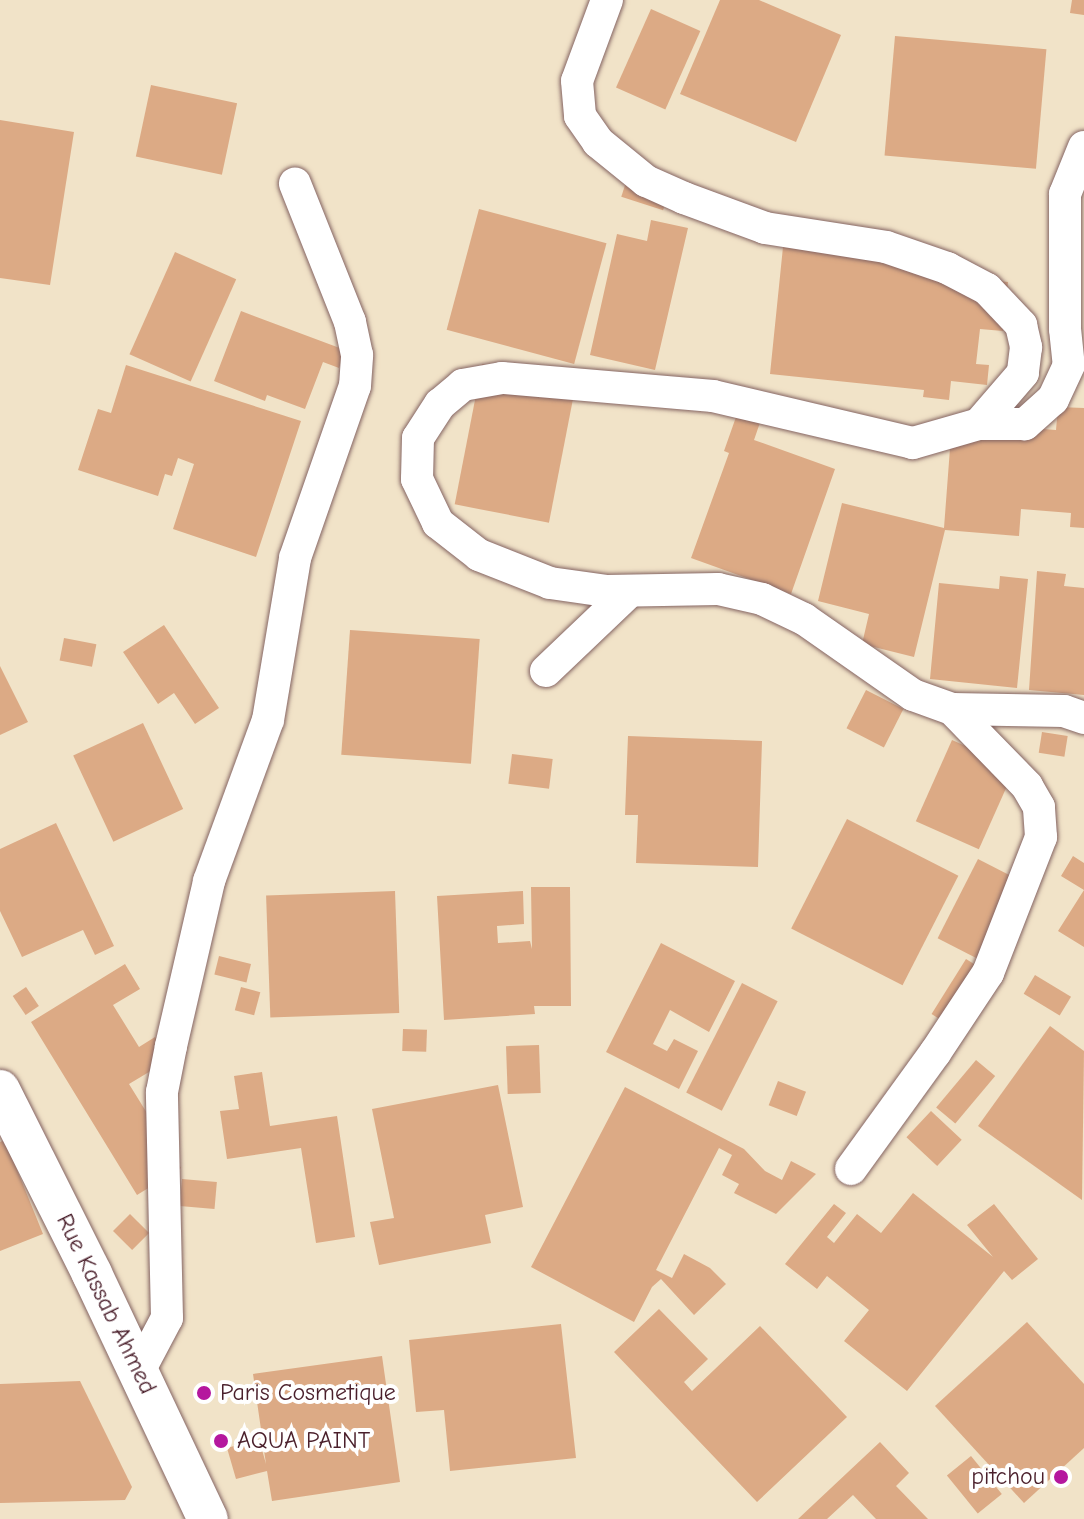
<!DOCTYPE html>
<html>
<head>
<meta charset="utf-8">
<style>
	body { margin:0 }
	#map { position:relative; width:1084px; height:1519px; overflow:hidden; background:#f1e3c8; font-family:"Comic Neue",sans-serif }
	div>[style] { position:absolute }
	.building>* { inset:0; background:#dcaa85; transform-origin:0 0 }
	.roads { filter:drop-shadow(0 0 2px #846462) drop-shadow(0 0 2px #846462) }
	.minor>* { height:32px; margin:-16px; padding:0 16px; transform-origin:16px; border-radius:16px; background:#fff }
	.tertiary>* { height:40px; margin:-20px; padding:0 20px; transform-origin:20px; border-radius:20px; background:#fff }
	.dots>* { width:22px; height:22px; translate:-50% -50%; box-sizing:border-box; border:4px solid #fff; border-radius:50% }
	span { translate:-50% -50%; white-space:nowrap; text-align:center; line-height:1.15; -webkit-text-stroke:8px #fff; paint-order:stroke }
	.street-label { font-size:24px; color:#4a1f2b }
	.poi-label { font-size:24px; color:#4a1f2b }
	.left { translate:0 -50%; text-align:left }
	.right { translate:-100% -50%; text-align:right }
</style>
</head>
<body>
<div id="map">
	<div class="building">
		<div style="clip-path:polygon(720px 0,759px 0,841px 35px,796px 142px,680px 94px)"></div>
		<div style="clip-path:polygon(1072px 0,1084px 0,1084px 15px,1070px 13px)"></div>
		<div style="left:651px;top:9px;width:54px;height:86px;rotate:24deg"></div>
		<div style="left:895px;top:36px;width:152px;height:120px;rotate:5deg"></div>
		<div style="left:151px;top:85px;width:88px;height:73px;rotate:12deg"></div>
		<div style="clip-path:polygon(0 120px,74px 132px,50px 285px,0 278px)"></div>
		<div style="left:629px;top:173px;width:44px;height:25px;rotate:18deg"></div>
		<div style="left:479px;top:209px;width:132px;height:125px;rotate:15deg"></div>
		<div style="clip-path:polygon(651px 220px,688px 228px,655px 370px,590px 355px,617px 234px,647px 241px)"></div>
		<div style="clip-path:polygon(783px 247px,939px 264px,938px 275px,1008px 282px,1003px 331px,980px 329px,976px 364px,989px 365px,987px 385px,951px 381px,949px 400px,923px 397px,924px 390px,770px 374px)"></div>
		<div style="left:175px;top:252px;width:67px;height:112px;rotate:24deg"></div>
		<div style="clip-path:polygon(241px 311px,345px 350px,339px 368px,323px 362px,305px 409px,267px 395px,265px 401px,214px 381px)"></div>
		<div style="left:482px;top:364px;width:96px;height:143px;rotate:11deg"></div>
		<div style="clip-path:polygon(126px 365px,301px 421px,256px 557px,173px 529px,194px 464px,178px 458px,172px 476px,165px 474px,158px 496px,78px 470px,98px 409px,111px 413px)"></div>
		<div style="clip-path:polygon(742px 400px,765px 408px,754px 440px,835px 469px,791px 594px,691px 558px,729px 453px,724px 451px)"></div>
		<div style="clip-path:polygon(1058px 407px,1084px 408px,1084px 528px,1070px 527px,1071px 513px,1021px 509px,1019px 536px,945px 530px,914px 657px,862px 644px,869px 614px,818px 601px,842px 503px,944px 528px,952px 422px,1056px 430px)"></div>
		<div style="clip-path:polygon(1037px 571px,1066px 574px,1064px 586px,1084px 588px,1084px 695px,1029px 690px)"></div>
		<div style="clip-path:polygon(1000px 576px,1028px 579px,1017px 688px,930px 679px,939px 583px,999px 589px)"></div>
		<div style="clip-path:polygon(164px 625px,219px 708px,195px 724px,174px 693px,158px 704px,123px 652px)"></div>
		<div style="left:350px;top:630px;width:130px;height:125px;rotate:4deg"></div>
		<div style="left:64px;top:638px;width:33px;height:23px;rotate:11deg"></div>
		<div style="clip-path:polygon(0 666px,28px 722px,0 735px)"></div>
		<div style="left:866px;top:690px;width:42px;height:43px;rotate:27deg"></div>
		<div style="left:143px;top:723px;width:95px;height:77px;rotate:65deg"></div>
		<div style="left:1042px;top:732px;width:26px;height:21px;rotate:9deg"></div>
		<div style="clip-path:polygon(628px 736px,762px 741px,758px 867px,636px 863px,638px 815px,625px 815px)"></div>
		<div style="left:952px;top:740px;width:69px;height:89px;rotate:24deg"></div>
		<div style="left:512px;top:754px;width:41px;height:30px;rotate:7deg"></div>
		<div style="left:847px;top:819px;width:125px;height:123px;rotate:27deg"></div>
		<div style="clip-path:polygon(56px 823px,114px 946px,95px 955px,83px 930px,22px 957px,0 911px,0 849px)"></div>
		<div style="clip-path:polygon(1073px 856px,1084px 863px,1084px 947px,1058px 931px,1084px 890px,1061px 876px)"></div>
		<div style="left:978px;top:859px;width:63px;height:89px;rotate:27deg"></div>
		<div style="clip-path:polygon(531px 887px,570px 887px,571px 1006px,534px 1006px,535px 1014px,444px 1020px,437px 896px,523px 891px,524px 924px,497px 926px,498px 943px,530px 941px,532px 949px)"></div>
		<div style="left:395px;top:891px;width:122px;height:129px;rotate:88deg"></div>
		<div style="clip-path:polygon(661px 943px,735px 981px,709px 1032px,670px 1010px,653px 1044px,667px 1051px,674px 1039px,698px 1051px,679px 1089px,606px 1052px)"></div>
		<div style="left:219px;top:956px;width:33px;height:19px;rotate:14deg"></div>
		<div style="left:966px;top:959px;width:25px;height:65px;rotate:32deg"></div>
		<div style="clip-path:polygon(125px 964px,140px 989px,113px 1005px,139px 1047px,155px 1037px,169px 1060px,129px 1084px,181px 1168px,137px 1195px,31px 1022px)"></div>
		<div style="left:1035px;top:975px;width:42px;height:22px;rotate:31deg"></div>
		<div style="left:742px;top:983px;width:40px;height:123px;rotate:27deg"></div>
		<div style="left:26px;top:987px;width:23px;height:16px;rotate:56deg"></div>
		<div style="left:241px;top:987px;width:20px;height:24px;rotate:15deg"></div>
		<div style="clip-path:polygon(1050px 1026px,1084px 1051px,1082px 1200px,978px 1126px)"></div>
		<div style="left:403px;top:1029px;width:24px;height:22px;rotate:2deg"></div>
		<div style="left:539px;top:1045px;width:48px;height:33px;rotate:88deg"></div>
		<div style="left:976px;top:1060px;width:25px;height:62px;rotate:40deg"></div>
		<div style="clip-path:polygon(262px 1072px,270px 1126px,337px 1116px,355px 1237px,316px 1243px,301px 1148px,227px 1159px,220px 1111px,239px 1109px,234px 1076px)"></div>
		<div style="left:778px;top:1081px;width:30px;height:26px;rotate:21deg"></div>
		<div style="clip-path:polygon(498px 1085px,523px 1207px,485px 1215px,491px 1243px,379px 1265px,370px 1222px,394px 1218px,372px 1109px)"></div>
		<div style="clip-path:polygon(625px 1087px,744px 1149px,765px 1171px,782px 1180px,791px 1161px,816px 1174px,776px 1214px,734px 1193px,739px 1184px,722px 1175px,732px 1155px,719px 1148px,656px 1270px,672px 1278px,684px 1254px,710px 1268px,726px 1284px,694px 1315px,661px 1279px,652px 1287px,634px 1322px,531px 1267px)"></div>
		<div style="left:931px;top:1111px;width:42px;height:36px;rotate:43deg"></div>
		<div style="clip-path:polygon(5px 1140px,43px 1234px,0 1251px,0 1142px)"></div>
		<div style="left:182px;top:1179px;width:35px;height:27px;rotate:5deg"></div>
		<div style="clip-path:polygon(913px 1193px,993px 1257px,967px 1225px,994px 1204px,1038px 1259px,1012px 1280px,1004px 1271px,907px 1391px,844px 1341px,869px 1310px,827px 1276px,817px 1289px,785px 1264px,834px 1204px,846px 1213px,827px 1237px,834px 1243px,857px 1214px,881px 1233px)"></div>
		<div style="left:130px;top:1214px;width:27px;height:24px;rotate:45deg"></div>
		<div style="clip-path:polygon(659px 1309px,708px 1359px,684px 1382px,692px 1391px,760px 1326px,847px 1417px,757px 1502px,614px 1352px)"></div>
		<div style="clip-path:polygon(1027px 1322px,1084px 1384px,1084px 1448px,1024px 1503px,935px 1406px)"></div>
		<div style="clip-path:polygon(561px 1324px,576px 1458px,450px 1471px,444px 1410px,416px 1412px,409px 1340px)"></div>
		<div style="clip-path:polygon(382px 1356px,400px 1482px,272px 1501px,267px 1471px,236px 1479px,227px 1448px,259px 1439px,266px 1464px,253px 1374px)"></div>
		<div style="clip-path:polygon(80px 1381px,132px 1487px,125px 1500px,0 1503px,0 1384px)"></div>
		<div style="clip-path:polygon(880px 1442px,909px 1473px,896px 1486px,928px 1519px,876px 1519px,853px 1495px,827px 1519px,798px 1519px)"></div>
		<div style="left:971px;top:1456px;width:49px;height:31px;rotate:51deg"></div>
	</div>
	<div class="roads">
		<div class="minor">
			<div style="left:607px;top:0;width:86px;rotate:110.3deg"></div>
			<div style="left:577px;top:81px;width:35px;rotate:85deg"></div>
			<div style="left:580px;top:116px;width:32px;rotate:55deg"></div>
			<div style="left:598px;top:142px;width:62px;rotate:39.1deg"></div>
			<div style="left:646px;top:181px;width:42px;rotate:24.1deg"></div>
			<div style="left:684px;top:198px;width:86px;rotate:20.3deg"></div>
			<div style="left:765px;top:228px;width:122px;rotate:8.9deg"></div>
			<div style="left:886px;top:247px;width:65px;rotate:19deg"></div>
			<div style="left:947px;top:268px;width:45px;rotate:27.7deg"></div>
			<div style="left:987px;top:289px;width:50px;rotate:46.6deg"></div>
			<div style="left:1021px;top:325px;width:23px;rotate:77deg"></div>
			<div style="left:1026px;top:347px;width:26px;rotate:97deg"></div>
			<div style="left:1023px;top:373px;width:67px;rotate:130.8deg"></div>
			<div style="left:1084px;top:147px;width:51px;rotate:112deg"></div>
			<div style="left:1065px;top:194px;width:135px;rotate:90deg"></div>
			<div style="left:1065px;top:329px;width:36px;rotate:84deg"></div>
			<div style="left:1069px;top:365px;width:38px;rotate:115deg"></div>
			<div style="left:1053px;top:399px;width:38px;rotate:138deg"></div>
			<div style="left:1025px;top:424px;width:46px;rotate:180deg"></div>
			<div style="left:979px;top:424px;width:69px;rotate:163.9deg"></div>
			<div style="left:913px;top:443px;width:205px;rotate:-166.8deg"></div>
			<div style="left:713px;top:396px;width:212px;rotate:-175.1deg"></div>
			<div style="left:502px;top:378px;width:40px;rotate:170deg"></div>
			<div style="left:463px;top:385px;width:30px;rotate:140deg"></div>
			<div style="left:440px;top:404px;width:40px;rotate:122.9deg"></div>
			<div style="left:418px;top:438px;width:41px;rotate:91.4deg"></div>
			<div style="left:417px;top:479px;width:49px;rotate:64.5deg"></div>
			<div style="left:438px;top:523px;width:52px;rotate:38deg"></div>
			<div style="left:479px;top:555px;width:76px;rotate:21.5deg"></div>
			<div style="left:550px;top:583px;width:58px;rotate:8deg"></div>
			<div style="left:607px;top:591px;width:111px;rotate:-1deg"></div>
			<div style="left:718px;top:589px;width:45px;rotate:12.8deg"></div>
			<div style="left:762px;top:599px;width:47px;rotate:25.5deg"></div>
			<div style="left:804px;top:619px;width:133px;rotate:34.9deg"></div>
			<div style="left:913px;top:695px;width:41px;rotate:19.7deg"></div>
			<div style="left:952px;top:709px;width:112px;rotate:1deg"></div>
			<div style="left:1064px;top:711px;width:21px;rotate:19deg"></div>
			<div style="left:546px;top:671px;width:116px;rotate:-43.6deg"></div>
			<div style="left:851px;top:1169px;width:143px;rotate:-54.1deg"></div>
			<div style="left:935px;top:1053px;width:96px;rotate:-56.5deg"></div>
			<div style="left:988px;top:973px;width:146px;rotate:-68.7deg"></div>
			<div style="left:1041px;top:837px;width:30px;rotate:-94deg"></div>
			<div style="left:1039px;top:807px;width:24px;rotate:-120deg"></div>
			<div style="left:1027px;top:786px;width:107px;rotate:-134.2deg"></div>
			<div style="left:139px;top:1371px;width:60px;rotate:-62.2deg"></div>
			<div style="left:167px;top:1318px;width:226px;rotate:-91.3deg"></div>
			<div style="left:162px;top:1092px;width:47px;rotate:-78.9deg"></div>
			<div style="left:171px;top:1046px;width:169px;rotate:-77deg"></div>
			<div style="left:209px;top:881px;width:171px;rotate:-69.9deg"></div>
			<div style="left:268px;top:720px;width:164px;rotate:-80.5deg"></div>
			<div style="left:295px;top:558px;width:182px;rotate:-70.8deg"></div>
			<div style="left:355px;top:386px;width:31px;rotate:-86deg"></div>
			<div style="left:357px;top:355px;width:34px;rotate:-102deg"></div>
			<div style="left:350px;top:322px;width:149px;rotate:-111.7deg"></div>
		</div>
		<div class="tertiary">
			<div style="left:0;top:1090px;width:206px;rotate:63.4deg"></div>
			<div style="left:92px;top:1274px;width:271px;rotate:64.7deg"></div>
		</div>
	</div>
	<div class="dots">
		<div style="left:204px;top:1393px;background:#b5179e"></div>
		<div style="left:221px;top:1441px;background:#b5179e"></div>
		<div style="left:1061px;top:1477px;background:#b5179e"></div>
	</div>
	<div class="street-label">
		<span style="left:106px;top:1304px;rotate:64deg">Rue Kassab Ahmed</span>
	</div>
	<div class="poi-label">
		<span class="left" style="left:220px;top:1393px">Paris Cosmetique</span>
		<span class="left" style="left:237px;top:1441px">AQUA PAINT</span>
		<span class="right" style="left:1045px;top:1477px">pitchou</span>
	</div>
</div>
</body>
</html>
